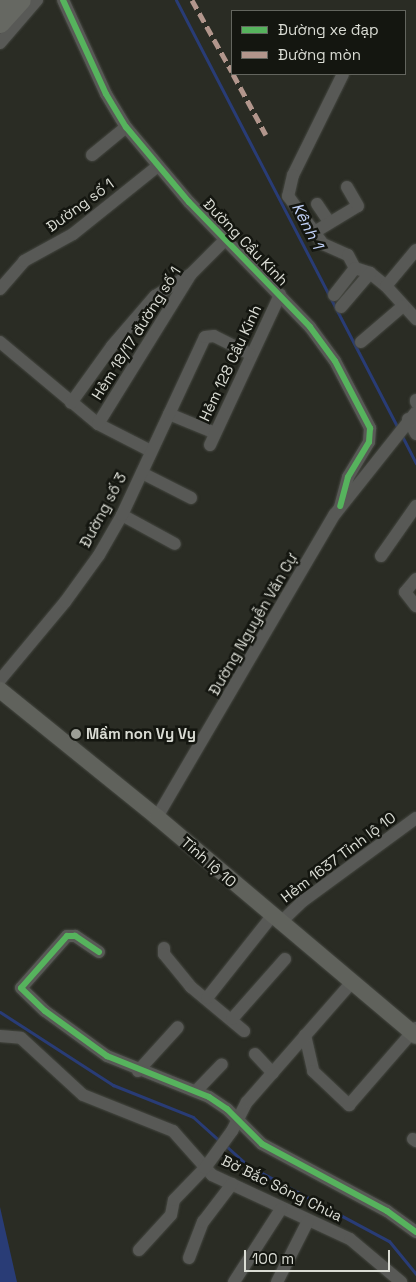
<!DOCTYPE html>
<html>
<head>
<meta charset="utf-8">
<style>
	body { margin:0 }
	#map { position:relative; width:416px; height:1282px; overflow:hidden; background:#2a2c24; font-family:"Space Grotesk",sans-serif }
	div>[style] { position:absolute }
	.water>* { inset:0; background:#293c76 }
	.stream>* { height:3px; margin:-1.5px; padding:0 1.5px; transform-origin:1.5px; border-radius:1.5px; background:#293c76 }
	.roads { filter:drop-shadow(0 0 1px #454741) drop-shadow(0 0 1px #454741) }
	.minor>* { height:12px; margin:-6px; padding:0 6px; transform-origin:6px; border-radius:6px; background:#585956 }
	.major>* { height:16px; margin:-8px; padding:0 8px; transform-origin:8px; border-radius:8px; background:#60625c }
	.highway>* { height:19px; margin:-9.5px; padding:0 9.5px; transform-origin:9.5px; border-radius:9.5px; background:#666862 }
	.quiet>* { height:5px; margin-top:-2.5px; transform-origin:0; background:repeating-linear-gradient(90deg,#b2968c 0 10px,transparent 0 15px) }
	.cycleway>* { height:6px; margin:-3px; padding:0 3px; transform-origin:3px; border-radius:3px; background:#56b35d }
	.dots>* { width:14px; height:14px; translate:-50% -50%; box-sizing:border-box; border:2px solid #141610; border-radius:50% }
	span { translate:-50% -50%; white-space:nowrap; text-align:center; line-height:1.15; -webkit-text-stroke:5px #141610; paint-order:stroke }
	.street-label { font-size:15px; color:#dadcd4 }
	.poi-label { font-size:15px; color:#dadcd4; font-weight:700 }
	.left { translate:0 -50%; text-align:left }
	.water-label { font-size:16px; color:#c3d3fa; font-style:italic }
	.legend { position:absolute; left:231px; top:10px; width:175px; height:65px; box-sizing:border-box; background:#141610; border:1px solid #63655e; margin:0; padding:6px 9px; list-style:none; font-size:15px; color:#dadcd4 }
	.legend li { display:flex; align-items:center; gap:10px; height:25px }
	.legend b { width:25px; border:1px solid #63655e }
	.scale { position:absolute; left:244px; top:1250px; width:146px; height:22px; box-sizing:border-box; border:2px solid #dadcd4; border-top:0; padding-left:6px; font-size:15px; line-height:18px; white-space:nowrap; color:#dadcd4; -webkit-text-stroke:4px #141610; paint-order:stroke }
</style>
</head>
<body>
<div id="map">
	<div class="water">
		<div style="clip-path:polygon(0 1207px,17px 1282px,0 1282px)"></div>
	</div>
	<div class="stream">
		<div style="left:176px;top:0;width:483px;rotate:62.6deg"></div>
		<div style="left:401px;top:434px;width:33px;rotate:63deg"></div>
		<div style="left:0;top:1012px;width:135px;rotate:32.9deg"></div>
		<div style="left:113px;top:1085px;width:86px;rotate:21.8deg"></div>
		<div style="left:193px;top:1117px;width:36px;rotate:42deg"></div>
		<div style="left:225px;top:1145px;width:30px;rotate:42deg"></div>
		<div style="left:247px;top:1165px;width:161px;rotate:28.2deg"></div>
		<div style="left:389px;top:1241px;width:43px;rotate:50.7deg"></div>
	</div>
	<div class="roads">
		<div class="minor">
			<div style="left:63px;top:0;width:103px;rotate:65.4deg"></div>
			<div style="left:106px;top:94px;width:39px;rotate:59deg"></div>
			<div style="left:126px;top:127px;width:98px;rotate:50deg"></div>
			<div style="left:189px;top:202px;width:174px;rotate:45.9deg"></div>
			<div style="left:310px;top:327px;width:42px;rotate:53.7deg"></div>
			<div style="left:335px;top:361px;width:76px;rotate:62.4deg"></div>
			<div style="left:370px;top:428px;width:14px;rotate:94deg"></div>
			<div style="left:369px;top:442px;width:41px;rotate:121deg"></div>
			<div style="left:348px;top:477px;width:30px;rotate:105deg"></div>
			<div style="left:0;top:43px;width:57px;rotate:-49.3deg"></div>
			<div style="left:343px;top:74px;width:113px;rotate:116.3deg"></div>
			<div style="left:293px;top:175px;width:22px;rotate:103deg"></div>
			<div style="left:288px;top:196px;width:59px;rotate:53.9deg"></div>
			<div style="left:323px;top:244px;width:27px;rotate:24deg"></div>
			<div style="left:348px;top:255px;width:15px;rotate:62deg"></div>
			<div style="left:355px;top:268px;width:16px;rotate:18deg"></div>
			<div style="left:370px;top:273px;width:21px;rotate:39deg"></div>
			<div style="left:386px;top:286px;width:45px;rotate:47.7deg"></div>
			<div style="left:92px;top:155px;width:44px;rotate:-39.5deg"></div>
			<div style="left:317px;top:204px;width:22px;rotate:56deg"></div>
			<div style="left:313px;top:233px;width:52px;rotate:-31deg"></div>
			<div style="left:358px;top:206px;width:22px;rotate:-120deg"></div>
			<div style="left:386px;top:286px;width:47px;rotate:-50.2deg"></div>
			<div style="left:0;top:289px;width:37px;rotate:-49deg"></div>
			<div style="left:24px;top:261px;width:56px;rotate:-28.9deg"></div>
			<div style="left:73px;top:234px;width:109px;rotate:-38.7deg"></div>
			<div style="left:334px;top:295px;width:34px;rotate:-52deg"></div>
			<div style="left:341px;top:307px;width:45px;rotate:-49.5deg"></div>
			<div style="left:0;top:342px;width:128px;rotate:39.9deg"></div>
			<div style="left:98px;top:424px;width:59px;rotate:27deg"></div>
			<div style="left:361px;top:342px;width:55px;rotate:-40.6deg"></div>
			<div style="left:416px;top:400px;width:2px;rotate:90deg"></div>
			<div style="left:71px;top:403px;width:70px;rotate:-54.3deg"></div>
			<div style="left:112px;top:346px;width:66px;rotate:-49.3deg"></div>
			<div style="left:155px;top:296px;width:42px;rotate:-31.4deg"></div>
			<div style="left:169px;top:414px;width:50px;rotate:22.4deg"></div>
			<div style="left:408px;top:419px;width:17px;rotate:62deg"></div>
			<div style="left:98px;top:424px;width:176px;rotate:-58.2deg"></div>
			<div style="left:191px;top:274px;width:48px;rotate:-45deg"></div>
			<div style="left:210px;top:445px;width:166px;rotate:-65deg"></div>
			<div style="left:142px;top:473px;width:55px;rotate:27deg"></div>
			<div style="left:122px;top:515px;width:60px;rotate:28.7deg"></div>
			<div style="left:381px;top:556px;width:61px;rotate:-55deg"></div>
			<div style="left:416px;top:579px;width:17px;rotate:130deg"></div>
			<div style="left:405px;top:592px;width:18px;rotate:52deg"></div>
			<div style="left:0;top:680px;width:102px;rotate:-50.2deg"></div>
			<div style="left:65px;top:602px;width:58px;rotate:-54.1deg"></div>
			<div style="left:99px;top:555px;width:46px;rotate:-60.1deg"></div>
			<div style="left:122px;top:515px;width:196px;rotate:-65deg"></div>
			<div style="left:205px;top:337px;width:9px;rotate:-6deg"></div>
			<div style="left:214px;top:336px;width:40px;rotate:26.6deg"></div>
			<div style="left:157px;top:817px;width:351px;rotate:-59.6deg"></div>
			<div style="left:335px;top:514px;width:130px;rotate:-51.5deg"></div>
			<div style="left:280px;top:923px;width:32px;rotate:-44deg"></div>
			<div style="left:303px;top:901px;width:140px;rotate:-36.3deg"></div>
			<div style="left:164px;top:948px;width:6px;rotate:90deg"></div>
			<div style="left:164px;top:954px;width:43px;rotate:50.7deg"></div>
			<div style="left:191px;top:987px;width:69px;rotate:39.7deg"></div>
			<div style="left:99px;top:952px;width:29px;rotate:-146deg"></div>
			<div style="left:75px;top:936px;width:8px;rotate:180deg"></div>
			<div style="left:67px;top:936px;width:69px;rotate:131.5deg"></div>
			<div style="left:21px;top:988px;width:33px;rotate:44deg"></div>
			<div style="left:45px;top:1011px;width:77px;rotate:36deg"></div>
			<div style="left:107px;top:1056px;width:110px;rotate:21.9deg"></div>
			<div style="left:209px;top:1097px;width:22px;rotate:34deg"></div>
			<div style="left:227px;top:1109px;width:49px;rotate:45deg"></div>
			<div style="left:262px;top:1144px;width:142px;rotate:28.2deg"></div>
			<div style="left:387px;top:1211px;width:36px;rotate:36deg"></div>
			<div style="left:207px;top:998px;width:105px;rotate:-51.6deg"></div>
			<div style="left:232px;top:1019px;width:80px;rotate:-48.5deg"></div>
			<div style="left:305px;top:1035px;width:37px;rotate:77deg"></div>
			<div style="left:313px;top:1071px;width:50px;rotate:43.4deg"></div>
			<div style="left:349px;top:1105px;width:102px;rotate:-49deg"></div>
			<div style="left:0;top:1036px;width:21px;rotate:5deg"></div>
			<div style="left:21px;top:1038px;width:84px;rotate:42.6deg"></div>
			<div style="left:83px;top:1095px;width:97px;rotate:21.8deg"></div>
			<div style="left:173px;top:1131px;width:59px;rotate:48.4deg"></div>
			<div style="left:212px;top:1175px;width:152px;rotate:24.9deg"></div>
			<div style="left:350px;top:1239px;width:67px;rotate:40.1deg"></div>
			<div style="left:255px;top:1054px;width:26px;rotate:47deg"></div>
			<div style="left:138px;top:1071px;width:59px;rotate:-47.7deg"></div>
			<div style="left:196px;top:1091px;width:37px;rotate:-46deg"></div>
			<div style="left:413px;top:1139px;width:4px;rotate:34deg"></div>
			<div style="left:139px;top:1250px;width:47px;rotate:-47.6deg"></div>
			<div style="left:171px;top:1215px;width:15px;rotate:-79deg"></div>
			<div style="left:174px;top:1200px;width:45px;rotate:-45.9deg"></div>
			<div style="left:205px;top:1168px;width:46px;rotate:-53.9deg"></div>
			<div style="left:232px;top:1131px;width:33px;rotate:-63deg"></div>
			<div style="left:247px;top:1102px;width:158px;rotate:-48.8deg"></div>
			<div style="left:189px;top:1258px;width:39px;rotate:-69deg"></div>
			<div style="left:203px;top:1222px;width:48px;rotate:-52.7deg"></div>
			<div style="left:234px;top:1282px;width:87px;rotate:-57.2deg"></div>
			<div style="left:277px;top:1282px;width:68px;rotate:-63.1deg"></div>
		</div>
		<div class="major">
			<div style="left:0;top:690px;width:202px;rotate:39deg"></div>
			<div style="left:157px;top:817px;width:339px;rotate:40.2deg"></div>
		</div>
		<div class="highway">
			<div style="left:0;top:1px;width:1px;rotate:-45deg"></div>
			<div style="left:0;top:23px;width:31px;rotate:-48deg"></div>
		</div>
	</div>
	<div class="quiet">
		<div style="left:192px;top:0;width:82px;rotate:60.9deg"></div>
		<div style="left:233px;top:74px;width:69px;rotate:61.6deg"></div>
	</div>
	<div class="cycleway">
		<div style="left:63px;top:0;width:103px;rotate:65.4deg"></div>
		<div style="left:106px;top:94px;width:39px;rotate:59deg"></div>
		<div style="left:126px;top:127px;width:98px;rotate:50deg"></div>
		<div style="left:189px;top:202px;width:174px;rotate:45.9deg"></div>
		<div style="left:310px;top:327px;width:42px;rotate:53.7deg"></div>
		<div style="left:335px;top:361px;width:76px;rotate:62.4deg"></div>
		<div style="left:370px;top:428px;width:14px;rotate:94deg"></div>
		<div style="left:369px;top:442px;width:41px;rotate:121deg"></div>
		<div style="left:348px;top:477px;width:30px;rotate:105deg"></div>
		<div style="left:99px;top:952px;width:29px;rotate:-146deg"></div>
		<div style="left:75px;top:936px;width:8px;rotate:180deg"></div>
		<div style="left:67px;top:936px;width:69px;rotate:131.5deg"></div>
		<div style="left:21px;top:988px;width:33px;rotate:44deg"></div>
		<div style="left:45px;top:1011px;width:77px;rotate:36deg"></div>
		<div style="left:107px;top:1056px;width:110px;rotate:21.9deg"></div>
		<div style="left:209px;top:1097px;width:22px;rotate:34deg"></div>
		<div style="left:227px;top:1109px;width:49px;rotate:45deg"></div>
		<div style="left:262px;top:1144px;width:142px;rotate:28.2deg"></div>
		<div style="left:387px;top:1211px;width:36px;rotate:36deg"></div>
	</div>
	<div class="dots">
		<div style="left:76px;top:734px;background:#9c9e96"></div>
	</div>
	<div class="street-label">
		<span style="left:80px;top:205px;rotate:-36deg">Đường số 1</span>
		<span style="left:246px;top:242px;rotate:46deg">Đường Cầu Kinh</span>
		<span style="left:136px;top:333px;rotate:-58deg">Hẻm 18/17 đường số 1</span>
		<span style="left:230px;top:363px;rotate:-65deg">Hẻm 128 Cầu Kinh</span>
		<span style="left:103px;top:510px;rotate:-62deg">Đường số 3</span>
		<span style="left:253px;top:624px;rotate:-60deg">Đường Nguyễn Văn Cự</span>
		<span style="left:338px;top:857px;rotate:-37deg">Hẻm 1637 Tỉnh lộ 10</span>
		<span style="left:209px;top:862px;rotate:41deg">Tỉnh lộ 10</span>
		<span style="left:282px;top:1188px;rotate:26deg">Bờ Bắc Sông Chùa</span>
	</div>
	<div class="poi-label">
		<span class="left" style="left:86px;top:734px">Mầm non Vy Vy</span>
	</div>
	<div class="water-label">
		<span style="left:307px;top:226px;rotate:63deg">Kênh 1</span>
	</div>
	<ul class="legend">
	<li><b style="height:6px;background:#56b35d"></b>Đường xe đạp</li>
	<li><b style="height:6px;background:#b2968c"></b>Đường mòn</li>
	</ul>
	<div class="scale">100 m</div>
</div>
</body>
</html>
